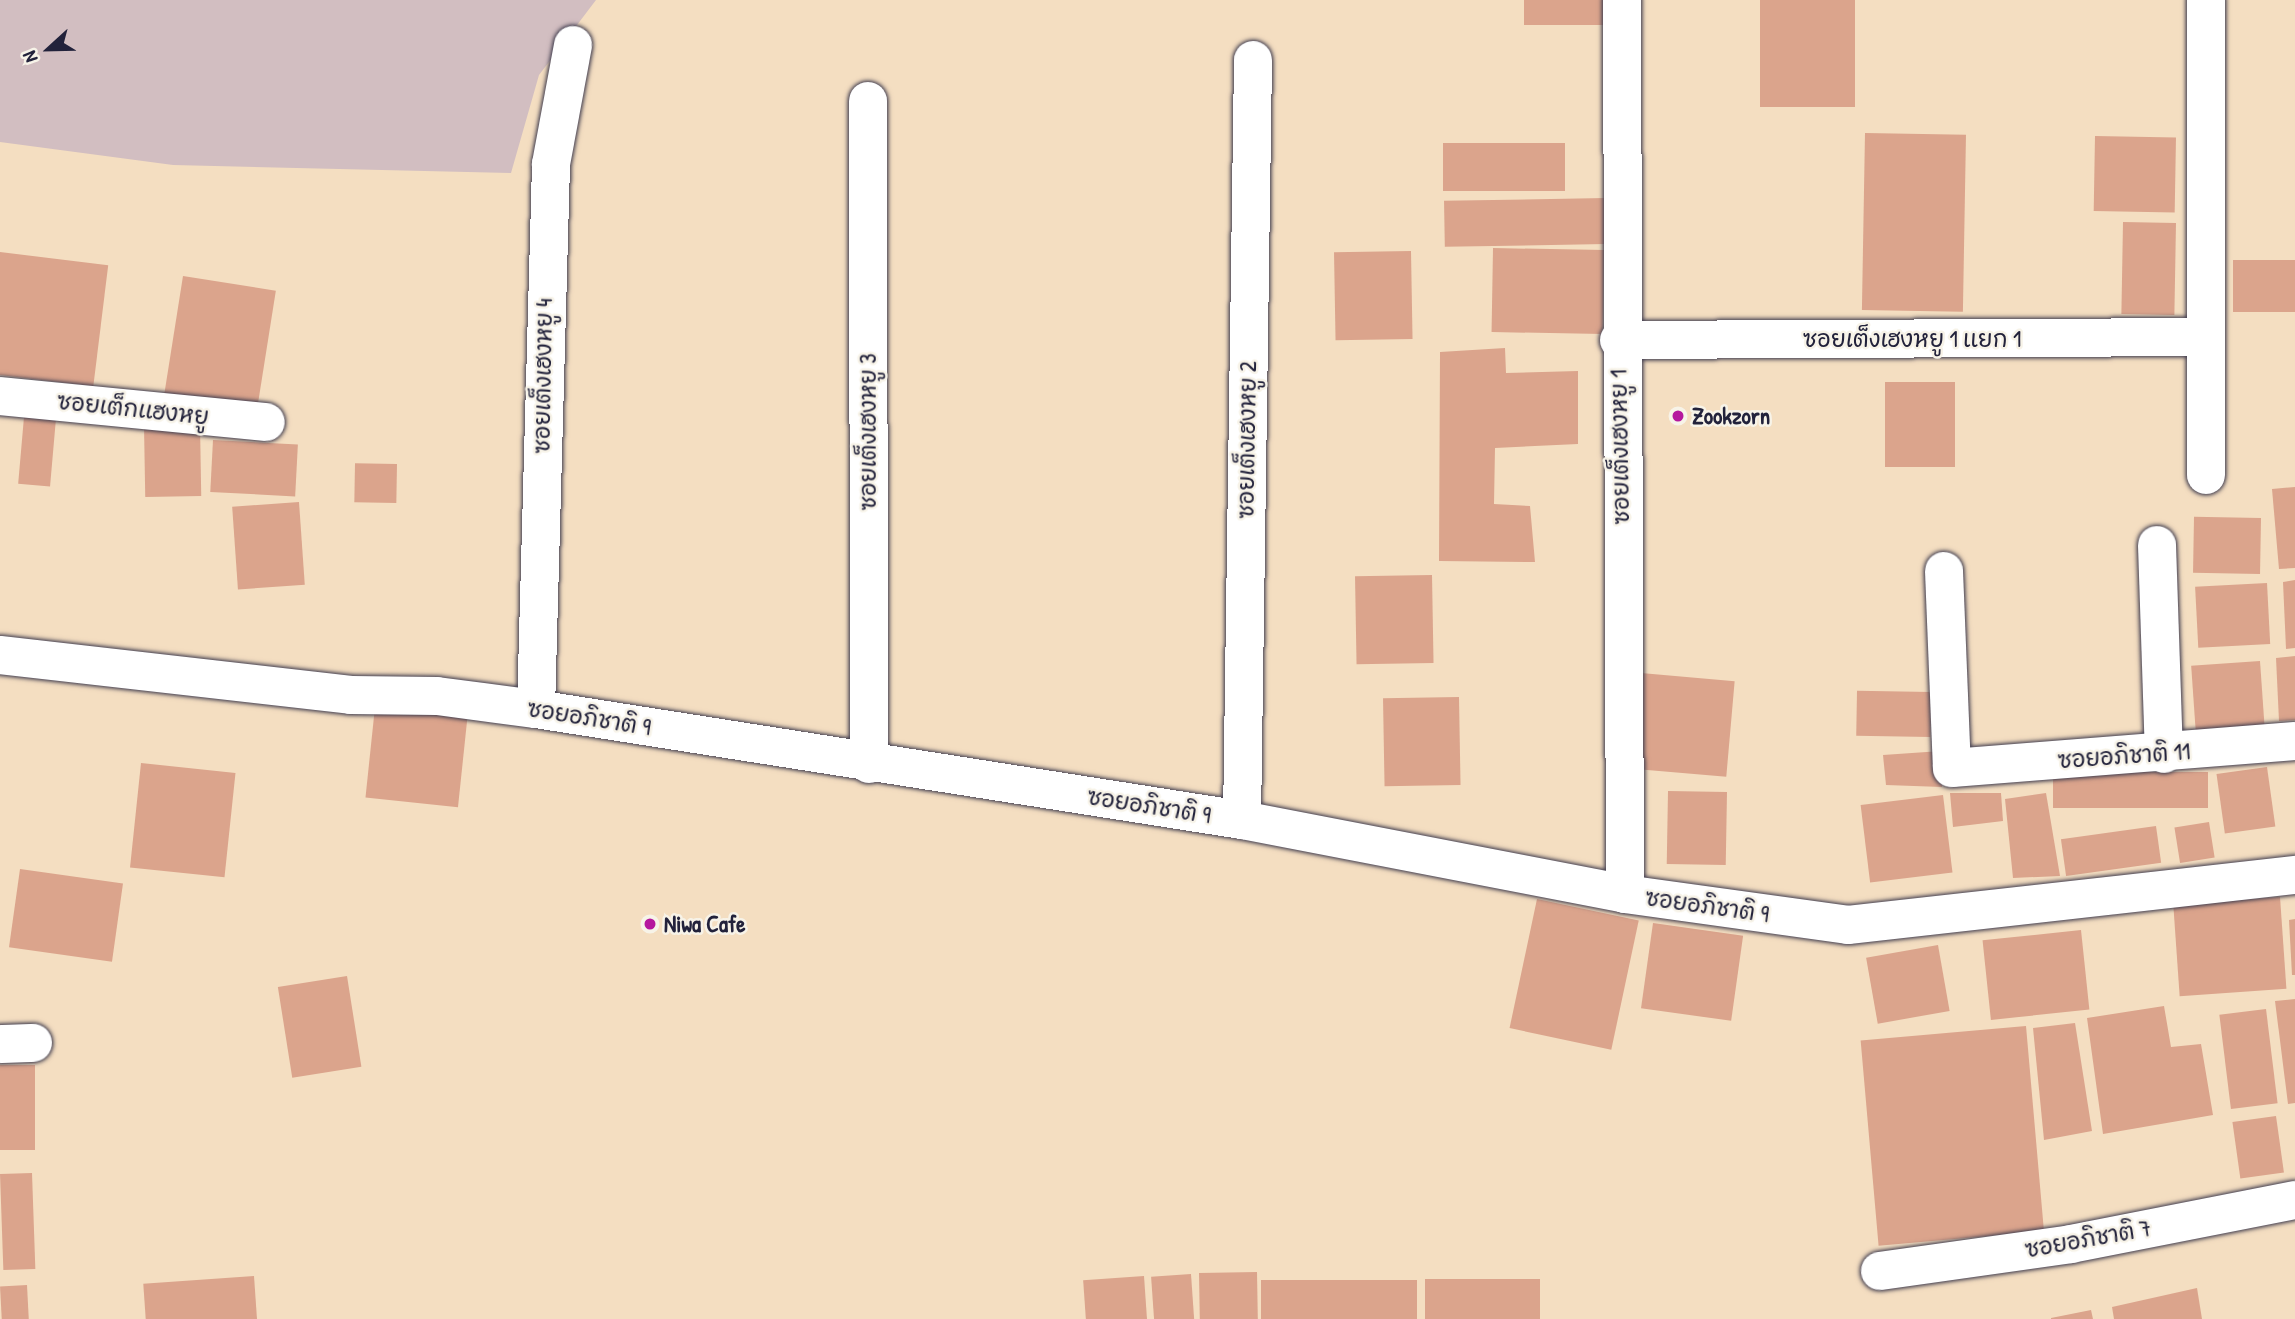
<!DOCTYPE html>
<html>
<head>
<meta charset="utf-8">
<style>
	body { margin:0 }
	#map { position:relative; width:2295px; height:1319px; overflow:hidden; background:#f4dec1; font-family:"Patrick Hand","Playpen Sans Thai",sans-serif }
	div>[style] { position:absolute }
	.industrial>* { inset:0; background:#d2bec1 }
	.building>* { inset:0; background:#dba48c; transform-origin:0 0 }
	.roads { filter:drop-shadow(0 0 2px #423e4f) drop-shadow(0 0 2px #423e4f) }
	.street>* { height:38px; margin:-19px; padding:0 19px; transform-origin:19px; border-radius:19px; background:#fff }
	.dots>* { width:19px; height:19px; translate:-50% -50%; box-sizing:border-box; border:4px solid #f7f3e8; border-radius:50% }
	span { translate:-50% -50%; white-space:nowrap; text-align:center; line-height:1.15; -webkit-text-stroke:5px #f7f3e8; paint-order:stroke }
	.street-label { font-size:23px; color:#22223b }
	.poi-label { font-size:23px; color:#22223b; font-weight:700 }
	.left { translate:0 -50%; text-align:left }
	.north { position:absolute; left:14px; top:14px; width:70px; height:70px; -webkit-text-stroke:5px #f7f3e8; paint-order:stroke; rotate:248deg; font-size:19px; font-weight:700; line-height:28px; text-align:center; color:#22223b }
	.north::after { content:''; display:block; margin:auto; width:24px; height:32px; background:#22223b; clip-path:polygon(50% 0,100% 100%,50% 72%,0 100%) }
</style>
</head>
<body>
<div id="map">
	<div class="industrial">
		<div style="clip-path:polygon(0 0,596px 0,539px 75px,511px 173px,173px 165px,0 142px)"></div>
	</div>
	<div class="building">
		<div style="left:1524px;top:0;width:84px;height:25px"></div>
		<div style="left:1760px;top:0;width:95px;height:107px"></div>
		<div style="left:1865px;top:133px;width:101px;height:177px;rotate:1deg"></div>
		<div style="left:2095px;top:136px;width:81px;height:75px;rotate:1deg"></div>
		<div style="left:1565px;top:143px;width:48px;height:122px;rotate:90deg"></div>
		<div style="left:1605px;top:198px;width:46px;height:161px;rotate:89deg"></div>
		<div style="left:2123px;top:222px;width:53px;height:92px;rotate:1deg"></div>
		<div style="left:1604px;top:250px;width:84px;height:111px;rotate:91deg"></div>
		<div style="left:1411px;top:251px;width:88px;height:77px;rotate:89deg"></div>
		<div style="left:0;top:252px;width:109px;height:122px;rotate:7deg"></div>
		<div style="left:2295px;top:260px;width:52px;height:62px;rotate:90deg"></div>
		<div style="left:183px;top:276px;width:94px;height:122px;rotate:9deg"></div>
		<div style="clip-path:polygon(1505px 348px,1506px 373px,1578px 371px,1578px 444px,1495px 448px,1494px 504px,1530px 506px,1535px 562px,1439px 561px,1440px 352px)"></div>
		<div style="left:1955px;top:382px;width:85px;height:70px;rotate:90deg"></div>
		<div style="left:24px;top:417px;width:32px;height:67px;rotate:5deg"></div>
		<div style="left:200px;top:425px;width:71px;height:56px;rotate:89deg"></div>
		<div style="left:213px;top:440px;width:85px;height:52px;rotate:3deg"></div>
		<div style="left:397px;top:464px;width:39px;height:42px;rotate:91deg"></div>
		<div style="clip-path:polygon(2295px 487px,2295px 568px,2279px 569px,2272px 489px)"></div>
		<div style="left:299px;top:502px;width:83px;height:67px;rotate:86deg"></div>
		<div style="left:2261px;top:518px;width:56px;height:67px;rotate:91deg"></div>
		<div style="left:1432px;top:575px;width:88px;height:77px;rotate:89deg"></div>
		<div style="clip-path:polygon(2295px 580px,2295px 648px,2286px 649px,2283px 582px)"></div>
		<div style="left:2267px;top:583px;width:61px;height:72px;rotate:87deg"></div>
		<div style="clip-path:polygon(2295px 656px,2295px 720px,2279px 721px,2276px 658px)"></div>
		<div style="left:2260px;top:661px;width:73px;height:69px;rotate:86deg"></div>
		<div style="left:1641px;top:673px;width:94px;height:96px;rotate:5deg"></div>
		<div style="left:1931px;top:692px;width:45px;height:74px;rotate:91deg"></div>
		<div style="left:1459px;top:697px;width:88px;height:76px;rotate:89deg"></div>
		<div style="left:375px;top:707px;width:93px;height:91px;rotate:6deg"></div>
		<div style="clip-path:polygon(1941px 751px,1942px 787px,1886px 785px,1883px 755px)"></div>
		<div style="left:141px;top:763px;width:95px;height:105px;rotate:6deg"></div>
		<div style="left:2267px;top:767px;width:60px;height:51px;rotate:82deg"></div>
		<div style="left:2208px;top:772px;width:36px;height:155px;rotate:90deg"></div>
		<div style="left:1727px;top:792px;width:73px;height:59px;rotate:91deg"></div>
		<div style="clip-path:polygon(1950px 793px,2001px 793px,2003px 821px,1953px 827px)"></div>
		<div style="clip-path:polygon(2046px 793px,2060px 876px,2013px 878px,2005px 799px)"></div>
		<div style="left:1943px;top:795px;width:78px;height:83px;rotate:83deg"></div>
		<div style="left:2209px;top:822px;width:36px;height:35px;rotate:81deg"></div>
		<div style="left:2156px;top:826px;width:37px;height:96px;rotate:82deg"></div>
		<div style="left:20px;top:869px;width:104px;height:79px;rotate:8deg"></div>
		<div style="left:2280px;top:897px;width:92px;height:107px;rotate:86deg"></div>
		<div style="left:1537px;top:899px;width:104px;height:132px;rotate:12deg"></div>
		<div style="clip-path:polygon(2295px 919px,2295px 975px,2292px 975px,2289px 920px)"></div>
		<div style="left:1653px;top:923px;width:91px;height:86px;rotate:8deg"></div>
		<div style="left:2081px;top:930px;width:80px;height:99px;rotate:84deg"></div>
		<div style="left:1938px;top:945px;width:67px;height:73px;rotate:80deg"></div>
		<div style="left:347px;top:976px;width:92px;height:70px;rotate:81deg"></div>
		<div style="clip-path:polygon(2295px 999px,2295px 1103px,2288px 1104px,2275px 1001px)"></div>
		<div style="clip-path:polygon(2164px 1006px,2171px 1047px,2201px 1044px,2213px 1115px,2103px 1134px,2087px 1018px)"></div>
		<div style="left:2266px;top:1009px;width:95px;height:47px;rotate:83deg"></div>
		<div style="clip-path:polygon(2075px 1023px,2092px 1131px,2044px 1140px,2033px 1028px)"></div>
		<div style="left:2026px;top:1026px;width:206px;height:166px;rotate:85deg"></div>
		<div style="left:0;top:1065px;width:35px;height:85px"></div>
		<div style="left:2276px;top:1116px;width:57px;height:44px;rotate:82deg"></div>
		<div style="left:32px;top:1173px;width:96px;height:32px;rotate:88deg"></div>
		<div style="left:1257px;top:1272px;width:47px;height:58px;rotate:89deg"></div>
		<div style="left:1191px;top:1274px;width:45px;height:40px;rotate:86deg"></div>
		<div style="left:254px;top:1276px;width:43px;height:111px;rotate:86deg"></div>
		<div style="left:1144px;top:1276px;width:43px;height:61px;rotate:86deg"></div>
		<div style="left:1425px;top:1279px;width:115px;height:40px"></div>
		<div style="left:1261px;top:1280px;width:156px;height:39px"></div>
		<div style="left:27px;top:1285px;width:34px;height:27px;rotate:87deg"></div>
		<div style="clip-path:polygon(2197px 1288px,2202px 1319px,2114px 1319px,2112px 1307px)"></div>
		<div style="clip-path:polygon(2091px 1310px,2093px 1319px,2051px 1319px,2051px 1318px)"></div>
	</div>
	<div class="roads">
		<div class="street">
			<div style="left:1622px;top:0;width:894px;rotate:89.81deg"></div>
			<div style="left:868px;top:101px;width:663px;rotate:89.91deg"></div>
			<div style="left:1619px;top:340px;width:587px;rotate:-0.29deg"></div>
			<div style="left:0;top:396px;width:267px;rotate:5.6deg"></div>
			<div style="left:2206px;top:475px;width:475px;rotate:-90deg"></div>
			<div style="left:2157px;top:545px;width:209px;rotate:88.1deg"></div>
			<div style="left:1944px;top:571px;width:197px;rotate:87.7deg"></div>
			<div style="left:1952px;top:768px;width:344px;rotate:-4.5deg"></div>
			<div style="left:0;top:655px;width:353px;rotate:6.5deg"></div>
			<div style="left:351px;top:695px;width:86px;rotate:0.7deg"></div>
			<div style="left:437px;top:696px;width:100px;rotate:7.5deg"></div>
			<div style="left:536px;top:709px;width:715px;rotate:8.94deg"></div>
			<div style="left:1242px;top:820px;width:390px;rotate:10.9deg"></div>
			<div style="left:1625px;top:894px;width:225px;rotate:7.9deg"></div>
			<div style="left:1848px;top:925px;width:450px;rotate:-6.4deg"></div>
			<div style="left:536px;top:709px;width:545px;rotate:-88.42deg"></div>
			<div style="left:551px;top:164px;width:121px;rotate:-79.5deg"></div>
			<div style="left:1242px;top:820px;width:760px;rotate:-89.17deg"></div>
			<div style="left:0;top:1044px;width:33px;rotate:-2deg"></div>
			<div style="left:1880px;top:1271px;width:193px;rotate:-8deg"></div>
			<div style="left:2071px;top:1244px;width:228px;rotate:-11.1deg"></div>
		</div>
	</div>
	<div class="dots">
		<div style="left:1678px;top:416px;background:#b5179e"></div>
		<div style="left:650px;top:924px;background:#b5179e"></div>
	</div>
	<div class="street-label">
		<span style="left:1912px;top:339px">ซอยเต็งเฮงหยู 1 แยก 1</span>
		<span style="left:543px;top:376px;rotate:-89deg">ซอยเต็งเฮงหยู 4</span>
		<span style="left:133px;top:409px;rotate:6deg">ซอยเต็กแฮงหยู</span>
		<span style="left:868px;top:432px;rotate:-90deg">ซอยเต็งเฮงหยู 3</span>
		<span style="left:1247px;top:440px;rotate:-89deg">ซอยเต็งเฮงหยู 2</span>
		<span style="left:1620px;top:447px;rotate:-91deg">ซอยเต็งเฮงหยู 1</span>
		<span style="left:589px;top:718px;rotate:9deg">ซอยอภิชาติ 9</span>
		<span style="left:2124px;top:756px;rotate:-4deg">ซอยอภิชาติ 11</span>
		<span style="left:1149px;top:806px;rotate:9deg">ซอยอภิชาติ 9</span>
		<span style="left:1707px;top:906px;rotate:8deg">ซอยอภิชาติ 9</span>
		<span style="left:2088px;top:1239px;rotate:-10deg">ซอยอภิชาติ 7</span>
	</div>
	<div class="poi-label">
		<span class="left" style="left:1692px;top:416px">Zookzorn</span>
		<span class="left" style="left:664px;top:924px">Niwa Cafe</span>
	</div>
	<div class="north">N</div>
</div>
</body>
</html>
